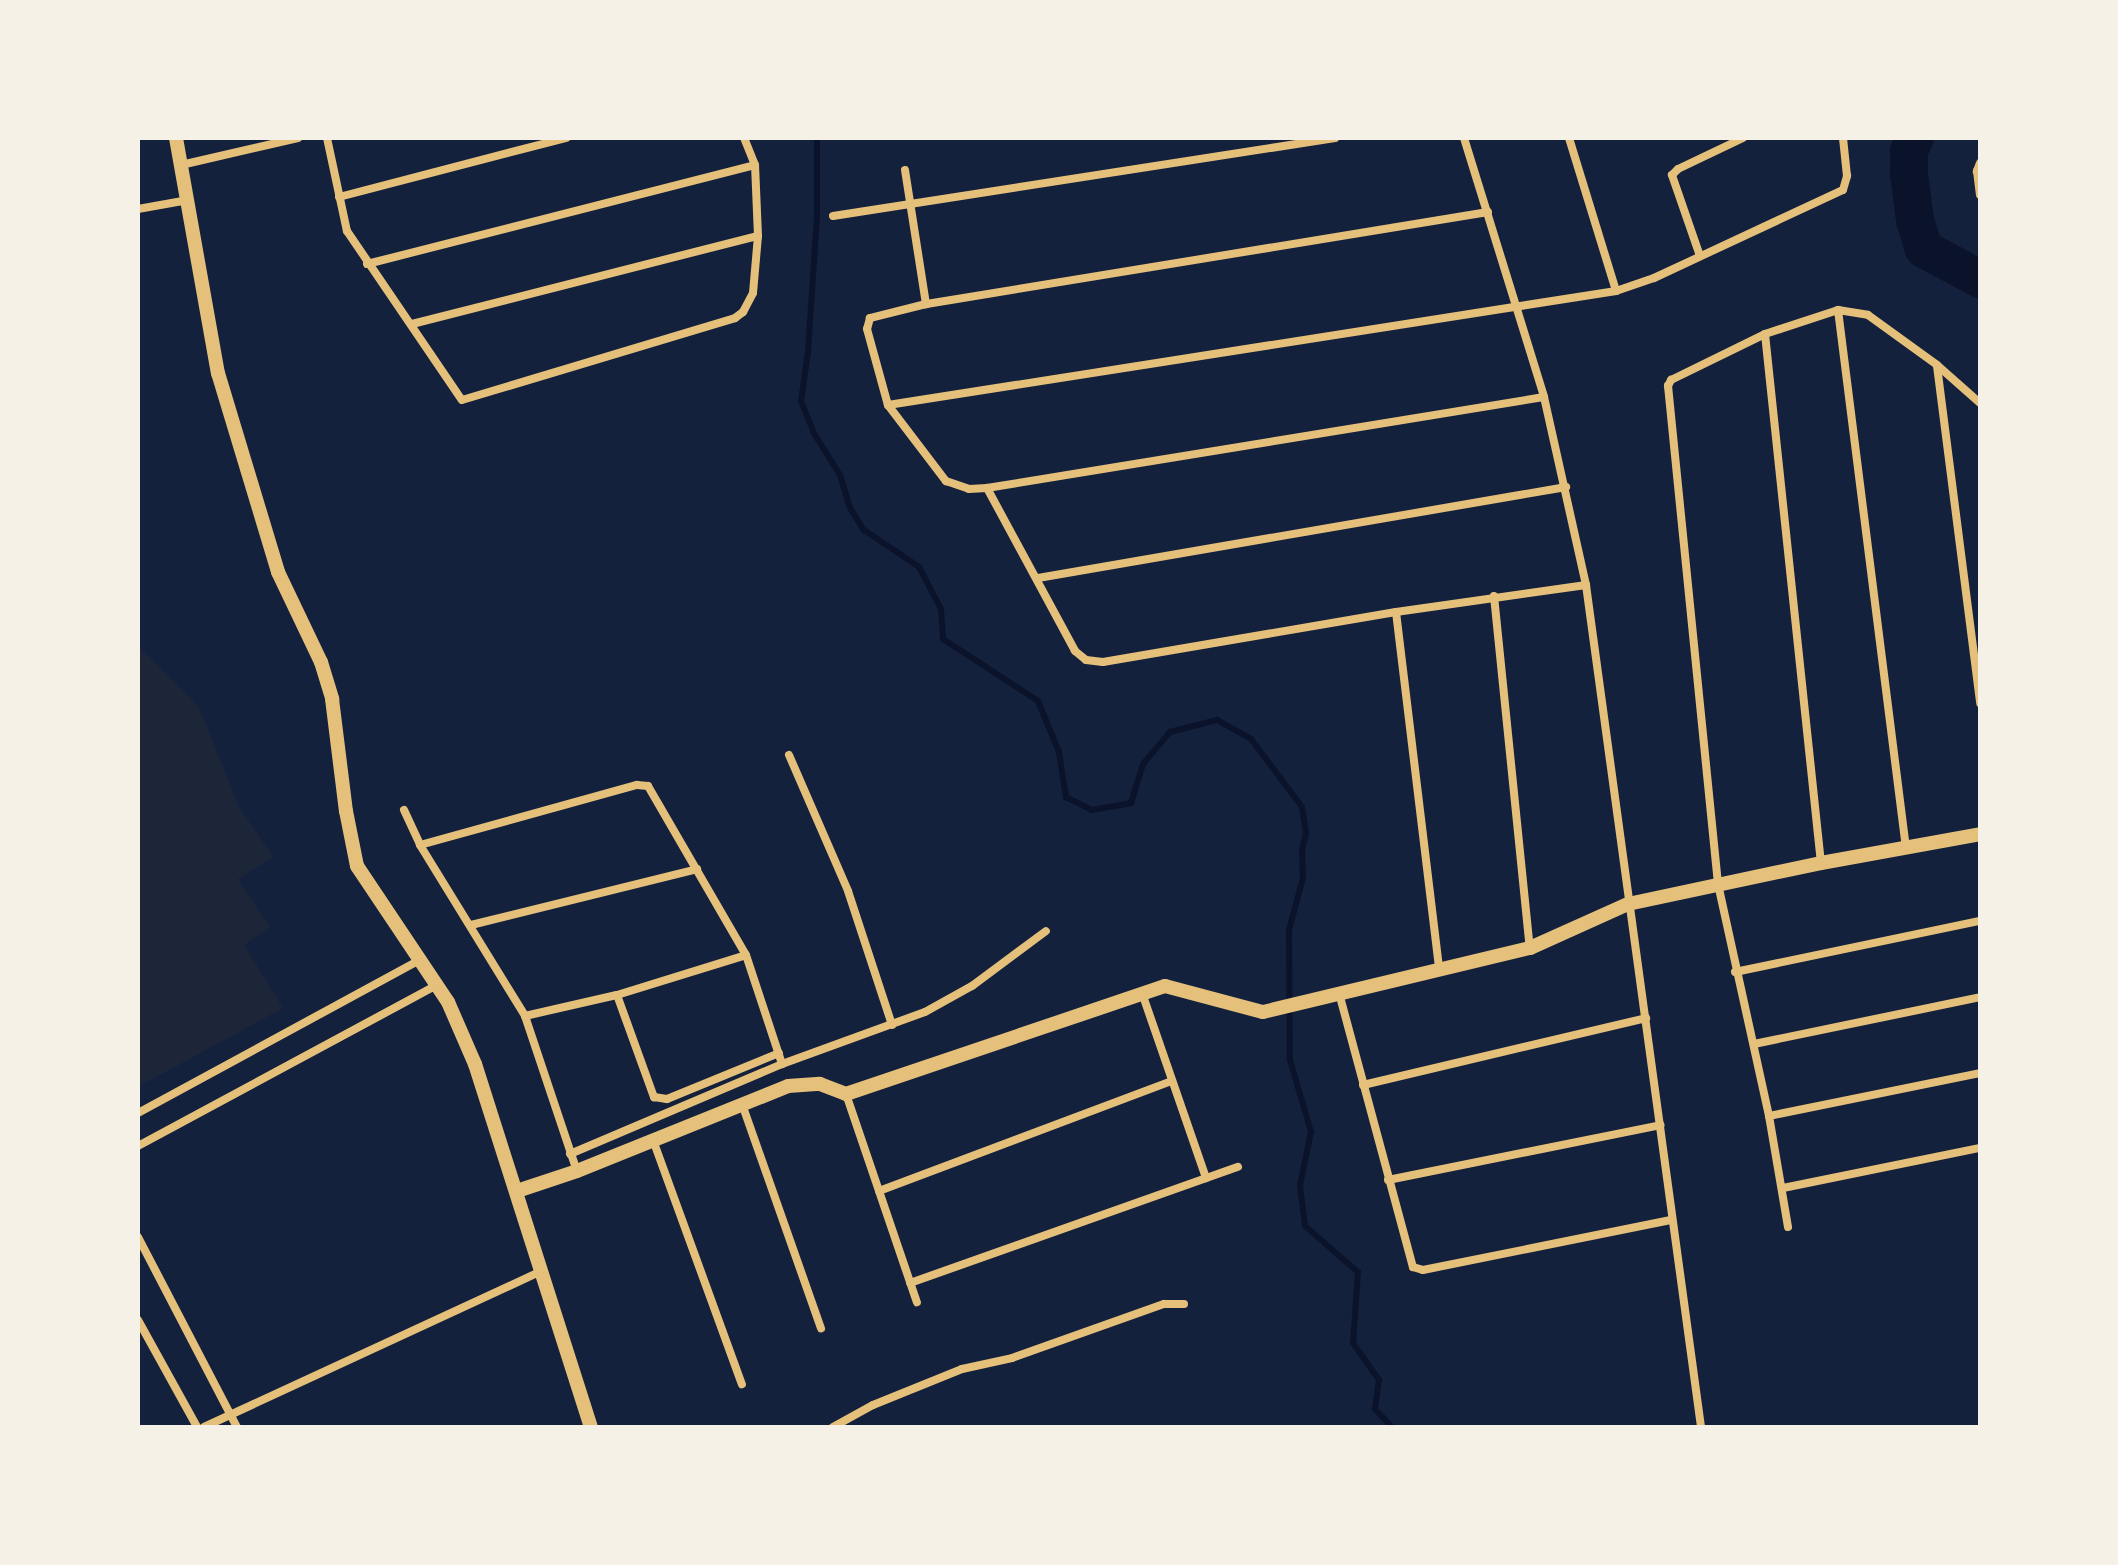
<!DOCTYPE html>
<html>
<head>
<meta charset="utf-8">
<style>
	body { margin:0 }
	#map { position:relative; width:2118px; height:1565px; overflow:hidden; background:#14213d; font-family:"Space Grotesk",sans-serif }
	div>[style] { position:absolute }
	.green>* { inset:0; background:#1d2539 }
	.stream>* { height:6px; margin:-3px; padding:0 3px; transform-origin:3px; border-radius:3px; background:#0b132b }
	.river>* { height:38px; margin:-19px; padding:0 19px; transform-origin:19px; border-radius:19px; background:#0b132b }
	.minor>* { height:8px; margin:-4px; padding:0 4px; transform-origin:4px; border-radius:4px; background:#e5c07b }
	.tertiary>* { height:14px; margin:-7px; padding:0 7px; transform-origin:7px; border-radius:7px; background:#e5c07b }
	span { translate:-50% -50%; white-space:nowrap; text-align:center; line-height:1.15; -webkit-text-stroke:7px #f6f1e7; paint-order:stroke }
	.frame { position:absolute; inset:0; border:140px solid #f6f1e7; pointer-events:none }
</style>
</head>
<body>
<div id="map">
	<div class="green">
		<div style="clip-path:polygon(138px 645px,199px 707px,239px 808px,274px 857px,238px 879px,270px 927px,244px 945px,283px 1008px,138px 1087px)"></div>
	</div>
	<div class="stream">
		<div style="left:817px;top:138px;width:78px;rotate:90deg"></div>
		<div style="left:817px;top:216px;width:136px;rotate:93.8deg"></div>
		<div style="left:808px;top:352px;width:49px;rotate:98.1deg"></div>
		<div style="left:801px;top:401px;width:37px;rotate:68deg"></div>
		<div style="left:815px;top:435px;width:47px;rotate:58deg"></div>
		<div style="left:840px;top:475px;width:34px;rotate:73deg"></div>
		<div style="left:850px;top:508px;width:26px;rotate:58deg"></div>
		<div style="left:864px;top:530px;width:66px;rotate:33.9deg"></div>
		<div style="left:919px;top:567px;width:47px;rotate:62.4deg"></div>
		<div style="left:941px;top:609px;width:30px;rotate:86deg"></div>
		<div style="left:943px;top:639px;width:113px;rotate:33.1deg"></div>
		<div style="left:1038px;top:701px;width:55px;rotate:67.6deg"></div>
		<div style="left:1059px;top:752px;width:46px;rotate:81.2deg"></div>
		<div style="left:1066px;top:797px;width:29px;rotate:27deg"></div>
		<div style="left:1092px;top:810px;width:40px;rotate:-10deg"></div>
		<div style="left:1131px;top:803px;width:41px;rotate:-72.9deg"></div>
		<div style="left:1143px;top:764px;width:42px;rotate:-49.8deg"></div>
		<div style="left:1170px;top:732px;width:49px;rotate:-14.3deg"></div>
		<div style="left:1217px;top:720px;width:39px;rotate:29deg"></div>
		<div style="left:1251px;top:739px;width:85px;rotate:53.1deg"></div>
		<div style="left:1302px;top:807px;width:26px;rotate:81deg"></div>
		<div style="left:1306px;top:833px;width:18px;rotate:103deg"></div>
		<div style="left:1302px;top:851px;width:27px;rotate:88deg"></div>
		<div style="left:1303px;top:878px;width:54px;rotate:105.1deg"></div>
		<div style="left:1289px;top:930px;width:130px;rotate:89.6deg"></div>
		<div style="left:1290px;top:1060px;width:75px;rotate:73.7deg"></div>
		<div style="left:1311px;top:1132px;width:54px;rotate:101.7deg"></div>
		<div style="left:1300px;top:1185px;width:41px;rotate:83deg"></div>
		<div style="left:1305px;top:1226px;width:70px;rotate:41deg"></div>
		<div style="left:1358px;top:1272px;width:71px;rotate:94deg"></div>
		<div style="left:1353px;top:1343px;width:45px;rotate:54.9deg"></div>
		<div style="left:1379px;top:1380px;width:29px;rotate:98deg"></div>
		<div style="left:1375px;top:1409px;width:25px;rotate:47deg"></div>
	</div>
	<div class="river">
		<div style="left:1915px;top:138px;width:14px;rotate:115deg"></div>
		<div style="left:1909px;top:151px;width:23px;rotate:90deg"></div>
		<div style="left:1909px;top:174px;width:46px;rotate:82.6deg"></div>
		<div style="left:1915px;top:220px;width:30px;rotate:73deg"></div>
		<div style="left:1924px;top:249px;width:64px;rotate:28.2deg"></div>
	</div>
	<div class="minor">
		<div style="left:327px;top:138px;width:95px;rotate:77.9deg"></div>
		<div style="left:347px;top:231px;width:204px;rotate:55.8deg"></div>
		<div style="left:462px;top:400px;width:285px;rotate:-16.7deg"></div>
		<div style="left:735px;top:318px;width:10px;rotate:-37deg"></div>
		<div style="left:743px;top:312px;width:21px;rotate:-62deg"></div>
		<div style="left:753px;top:293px;width:57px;rotate:-85deg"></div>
		<div style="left:758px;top:236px;width:71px;rotate:-92.4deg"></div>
		<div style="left:755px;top:165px;width:29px;rotate:-112deg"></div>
		<div style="left:1464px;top:138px;width:271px;rotate:72.8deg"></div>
		<div style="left:1544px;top:397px;width:193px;rotate:77.4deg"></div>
		<div style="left:1586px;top:585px;width:850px;rotate:82.22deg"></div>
		<div style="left:1569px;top:138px;width:160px;rotate:72.9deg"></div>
		<div style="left:1980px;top:163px;width:9px;rotate:111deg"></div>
		<div style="left:1977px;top:171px;width:24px;rotate:83deg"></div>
		<div style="left:181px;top:165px;width:120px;rotate:-13deg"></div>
		<div style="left:905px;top:170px;width:136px;rotate:81.1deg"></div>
		<div style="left:339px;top:197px;width:235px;rotate:-14.6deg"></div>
		<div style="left:138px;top:209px;width:51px;rotate:-10.2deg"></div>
		<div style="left:1488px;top:212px;width:569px;rotate:170.7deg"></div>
		<div style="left:926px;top:304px;width:58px;rotate:166deg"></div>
		<div style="left:870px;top:318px;width:11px;rotate:105deg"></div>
		<div style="left:867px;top:329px;width:79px;rotate:74.6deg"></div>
		<div style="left:888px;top:405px;width:96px;rotate:52.7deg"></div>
		<div style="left:946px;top:481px;width:24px;rotate:19deg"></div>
		<div style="left:969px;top:489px;width:18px;rotate:-3deg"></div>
		<div style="left:987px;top:488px;width:185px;rotate:61.6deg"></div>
		<div style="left:1075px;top:651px;width:14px;rotate:39deg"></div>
		<div style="left:1086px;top:660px;width:17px;rotate:7deg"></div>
		<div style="left:1103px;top:662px;width:297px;rotate:-9.7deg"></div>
		<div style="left:1396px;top:612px;width:192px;rotate:-8.1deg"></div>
		<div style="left:833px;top:216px;width:508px;rotate:-8.83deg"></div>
		<div style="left:1700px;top:256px;width:86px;rotate:-109.1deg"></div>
		<div style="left:1672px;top:175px;width:8px;rotate:-45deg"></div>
		<div style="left:1678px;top:169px;width:72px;rotate:-25.5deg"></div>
		<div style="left:367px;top:264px;width:400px;rotate:-14.3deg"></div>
		<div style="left:1838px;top:310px;width:542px;rotate:82.8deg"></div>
		<div style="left:412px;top:324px;width:357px;rotate:-14.3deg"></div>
		<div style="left:1765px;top:334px;width:532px;rotate:83.96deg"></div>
		<div style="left:1937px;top:366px;width:340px;rotate:82.7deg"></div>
		<div style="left:888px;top:405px;width:737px;rotate:-8.9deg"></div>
		<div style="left:1616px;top:291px;width:40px;rotate:-18.9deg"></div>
		<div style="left:1654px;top:278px;width:208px;rotate:-25deg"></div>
		<div style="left:1843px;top:190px;width:15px;rotate:-74deg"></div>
		<div style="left:1847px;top:176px;width:38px;rotate:-96deg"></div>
		<div style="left:987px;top:488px;width:564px;rotate:-9.28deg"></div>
		<div style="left:1038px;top:578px;width:536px;rotate:-9.78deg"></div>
		<div style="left:1494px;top:596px;width:354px;rotate:84.2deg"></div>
		<div style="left:1396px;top:612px;width:359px;rotate:83.1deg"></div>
		<div style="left:789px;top:755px;width:148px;rotate:66.5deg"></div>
		<div style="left:848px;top:891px;width:141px;rotate:71.8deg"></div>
		<div style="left:404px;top:810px;width:38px;rotate:65deg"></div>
		<div style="left:420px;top:845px;width:201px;rotate:58.4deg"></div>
		<div style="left:525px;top:1016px;width:163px;rotate:71.5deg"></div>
		<div style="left:420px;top:845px;width:225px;rotate:-15.5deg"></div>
		<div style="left:637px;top:785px;width:11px;rotate:5deg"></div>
		<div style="left:648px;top:786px;width:195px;rotate:59.9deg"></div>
		<div style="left:746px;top:955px;width:115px;rotate:71.7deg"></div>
		<div style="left:471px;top:925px;width:233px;rotate:-13.9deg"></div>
		<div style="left:1735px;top:972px;width:250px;rotate:-11.8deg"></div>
		<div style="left:1142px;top:993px;width:196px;rotate:70.9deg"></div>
		<div style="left:1339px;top:993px;width:284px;rotate:74.9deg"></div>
		<div style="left:1413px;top:1267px;width:10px;rotate:17deg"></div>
		<div style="left:1423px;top:1270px;width:254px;rotate:-11.4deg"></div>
		<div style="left:617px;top:995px;width:109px;rotate:70.1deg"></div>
		<div style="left:654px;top:1097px;width:13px;rotate:9deg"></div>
		<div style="left:667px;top:1099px;width:121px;rotate:-22.3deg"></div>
		<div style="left:525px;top:1016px;width:94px;rotate:-12.9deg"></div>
		<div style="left:617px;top:995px;width:135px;rotate:-17.2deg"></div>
		<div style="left:1754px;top:1044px;width:231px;rotate:-11.7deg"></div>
		<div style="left:1363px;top:1085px;width:291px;rotate:-13.3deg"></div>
		<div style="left:846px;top:1094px;width:220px;rotate:71.2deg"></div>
		<div style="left:742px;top:1104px;width:238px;rotate:70.6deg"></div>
		<div style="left:138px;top:1113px;width:319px;rotate:-28.5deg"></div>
		<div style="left:1769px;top:1116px;width:215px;rotate:-11.5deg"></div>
		<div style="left:653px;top:1140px;width:260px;rotate:70deg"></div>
		<div style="left:138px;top:1146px;width:340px;rotate:-28.3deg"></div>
		<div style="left:570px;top:1154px;width:230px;rotate:-23deg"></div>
		<div style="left:782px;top:1064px;width:152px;rotate:-20deg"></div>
		<div style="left:925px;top:1012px;width:54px;rotate:-29deg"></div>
		<div style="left:972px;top:986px;width:92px;rotate:-36.6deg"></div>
		<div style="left:1388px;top:1180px;width:278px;rotate:-11.4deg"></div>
		<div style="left:1783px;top:1188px;width:201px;rotate:-11.5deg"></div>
		<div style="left:879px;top:1191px;width:313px;rotate:-20.6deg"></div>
		<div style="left:1788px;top:1227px;width:113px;rotate:-99.7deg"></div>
		<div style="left:1769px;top:1116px;width:238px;rotate:-102.4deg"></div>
		<div style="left:1718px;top:884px;width:501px;rotate:-95.73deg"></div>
		<div style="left:1668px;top:386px;width:7px;rotate:-63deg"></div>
		<div style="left:1671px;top:380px;width:105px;rotate:-26.1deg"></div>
		<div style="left:1765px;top:334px;width:77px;rotate:-18.2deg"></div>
		<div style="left:1838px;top:310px;width:30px;rotate:9deg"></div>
		<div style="left:1868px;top:315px;width:85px;rotate:35.9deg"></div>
		<div style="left:1937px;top:365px;width:57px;rotate:41.5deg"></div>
		<div style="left:138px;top:1237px;width:214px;rotate:62.5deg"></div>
		<div style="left:910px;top:1283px;width:348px;rotate:-19.5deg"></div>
		<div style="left:138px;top:1320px;width:122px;rotate:61.1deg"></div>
		<div style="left:204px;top:1427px;width:372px;rotate:-24.8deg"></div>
		<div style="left:833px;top:1427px;width:46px;rotate:-28.8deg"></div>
		<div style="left:873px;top:1405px;width:96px;rotate:-22deg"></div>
		<div style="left:962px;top:1369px;width:51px;rotate:-12.4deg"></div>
		<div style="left:1012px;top:1358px;width:161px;rotate:-19.6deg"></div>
		<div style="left:1164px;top:1304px;width:20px"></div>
	</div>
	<div class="tertiary">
		<div style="left:176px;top:138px;width:239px;rotate:79.9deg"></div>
		<div style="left:218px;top:373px;width:208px;rotate:73.2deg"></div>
		<div style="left:278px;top:572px;width:100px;rotate:64.5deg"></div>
		<div style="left:321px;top:662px;width:39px;rotate:73deg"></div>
		<div style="left:332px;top:699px;width:113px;rotate:82.9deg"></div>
		<div style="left:346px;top:811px;width:56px;rotate:78.7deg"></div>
		<div style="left:357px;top:866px;width:164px;rotate:56.2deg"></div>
		<div style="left:448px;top:1002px;width:68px;rotate:66.5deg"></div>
		<div style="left:475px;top:1064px;width:381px;rotate:72.3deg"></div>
		<div style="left:517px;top:1191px;width:63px;rotate:-18.4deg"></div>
		<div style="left:577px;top:1171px;width:227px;rotate:-21.9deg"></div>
		<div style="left:788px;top:1086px;width:32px;rotate:-4deg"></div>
		<div style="left:820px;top:1084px;width:28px;rotate:21deg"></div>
		<div style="left:846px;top:1094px;width:337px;rotate:-18.7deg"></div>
		<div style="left:1165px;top:986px;width:101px;rotate:14.9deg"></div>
		<div style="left:1263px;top:1012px;width:275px;rotate:-13.5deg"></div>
		<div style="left:1530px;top:948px;width:107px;rotate:-24.2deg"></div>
		<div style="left:1628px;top:904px;width:197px;rotate:-12deg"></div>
		<div style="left:1821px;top:863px;width:162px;rotate:-10.3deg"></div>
	</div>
	<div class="frame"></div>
</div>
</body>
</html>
